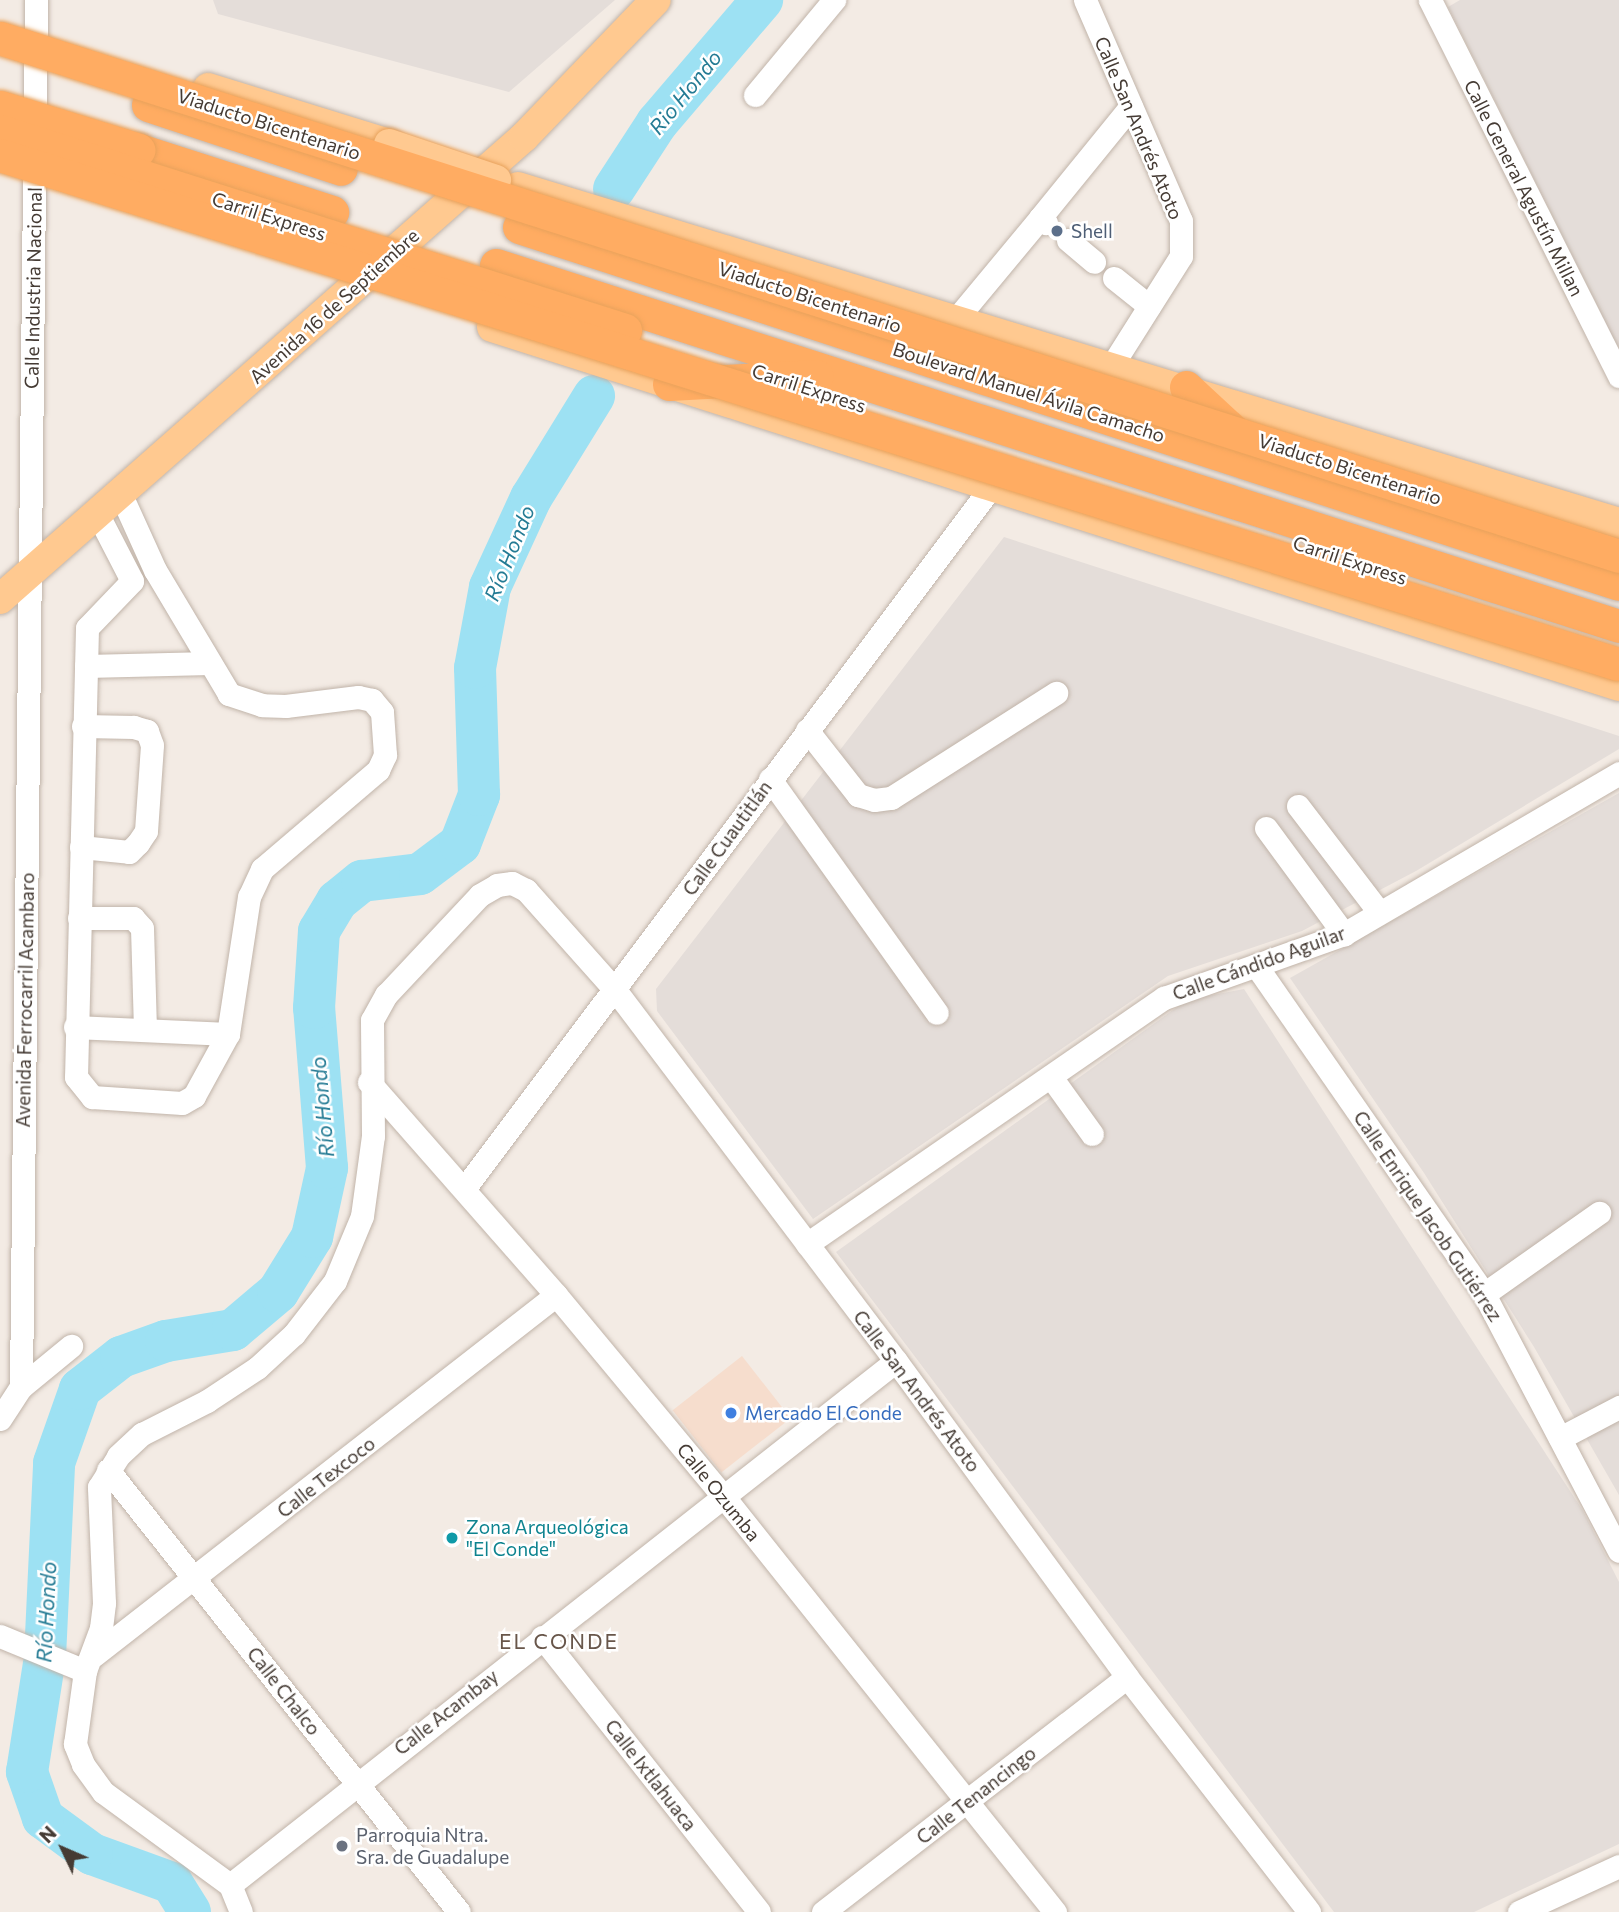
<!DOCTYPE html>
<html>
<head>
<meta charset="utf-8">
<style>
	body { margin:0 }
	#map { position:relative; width:1619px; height:1912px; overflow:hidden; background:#f3ebe4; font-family:Commissioner,sans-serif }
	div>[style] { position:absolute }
	.commercial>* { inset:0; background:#f6ddcd; transform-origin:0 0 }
	.industrial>* { inset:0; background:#e4ddd9 }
	.river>* { height:42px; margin:-21px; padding:0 21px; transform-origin:21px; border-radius:21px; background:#9de1f3 }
	.roads { filter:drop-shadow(0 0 2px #c1b4a9) drop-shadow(0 0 2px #c1b4a9) }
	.minor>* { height:23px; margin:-11.5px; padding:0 11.5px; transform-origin:11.5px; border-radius:11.5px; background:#fff }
	.major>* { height:30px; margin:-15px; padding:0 15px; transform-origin:15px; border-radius:15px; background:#ffc990 }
	.highway>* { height:33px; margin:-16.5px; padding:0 16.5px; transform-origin:16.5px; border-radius:16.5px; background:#ffac62 }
	.bridges { filter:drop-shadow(0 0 2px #e8a25c) drop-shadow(0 0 2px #e8a25c) }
	.major-bridge>* { height:30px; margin:-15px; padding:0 15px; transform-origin:15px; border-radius:15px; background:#ffc990 }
	.highway-bridge>* { height:33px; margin:-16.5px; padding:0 16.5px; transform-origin:16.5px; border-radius:16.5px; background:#ffac62 }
	.dots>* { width:19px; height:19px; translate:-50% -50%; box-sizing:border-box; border:4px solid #fff; border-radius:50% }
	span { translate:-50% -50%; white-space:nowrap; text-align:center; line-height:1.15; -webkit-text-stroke:5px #fff; paint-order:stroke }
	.street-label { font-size:19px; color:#453b34 }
	.service-label { font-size:19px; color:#4e5e75 }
	.left { translate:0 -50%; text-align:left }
	.shop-label { font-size:19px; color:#366cbe }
	.culture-label { font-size:19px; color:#0d838f }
	.worship-label { font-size:19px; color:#5b616d }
	.water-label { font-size:21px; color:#247b94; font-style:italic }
	.neighbourhood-label { font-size:21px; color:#68564a; letter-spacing:2px }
	.north { position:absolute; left:28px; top:1814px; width:70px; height:70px; -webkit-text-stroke:5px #fff; paint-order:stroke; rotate:314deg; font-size:19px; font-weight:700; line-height:28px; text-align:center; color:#453b34 }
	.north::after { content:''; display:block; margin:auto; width:24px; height:32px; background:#453b34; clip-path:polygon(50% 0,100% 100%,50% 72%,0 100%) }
</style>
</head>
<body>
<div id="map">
	<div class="commercial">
		<div style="left:742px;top:1356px;width:79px;height:88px;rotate:52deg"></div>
	</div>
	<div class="industrial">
		<div style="clip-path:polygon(213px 0,615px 0,509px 92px,218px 14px)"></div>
		<div style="clip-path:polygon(1460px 0,1619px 0,1619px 349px,1448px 7px)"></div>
		<div style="clip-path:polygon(1004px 537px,1619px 736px,1619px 749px,1416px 871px,1302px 931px,1168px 976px,813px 1219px,657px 1011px,656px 989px)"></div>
		<div style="clip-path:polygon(1619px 793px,1619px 1495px,1534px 1347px,1424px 1173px,1290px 978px)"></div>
		<div style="clip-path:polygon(1244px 989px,1583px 1511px,1619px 1582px,1619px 1844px,1474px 1912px,1334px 1912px,836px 1252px,1187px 1000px)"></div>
	</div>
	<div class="river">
		<div style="left:614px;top:189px;width:79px;rotate:-56.9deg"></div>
		<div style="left:657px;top:123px;width:162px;rotate:-49.5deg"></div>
		<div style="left:190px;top:1912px;width:34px;rotate:-122deg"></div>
		<div style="left:172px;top:1883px;width:85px;rotate:-160.1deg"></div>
		<div style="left:92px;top:1854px;width:61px;rotate:-143.7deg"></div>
		<div style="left:43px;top:1818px;width:49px;rotate:-109.2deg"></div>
		<div style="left:27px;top:1772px;width:116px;rotate:-81.1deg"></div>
		<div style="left:45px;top:1657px;width:194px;rotate:-87.3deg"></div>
		<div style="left:54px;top:1463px;width:78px;rotate:-70.6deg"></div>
		<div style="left:80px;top:1389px;width:52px;rotate:-38deg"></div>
		<div style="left:121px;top:1357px;width:48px;rotate:-19.6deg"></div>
		<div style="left:166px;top:1341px;width:68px;rotate:-9.3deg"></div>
		<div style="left:233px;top:1330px;width:59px;rotate:-40.2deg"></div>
		<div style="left:278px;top:1292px;width:65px;rotate:-58.3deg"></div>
		<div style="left:312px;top:1237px;width:71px;rotate:-77.7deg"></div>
		<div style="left:327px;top:1168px;width:161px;rotate:-94.6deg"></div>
		<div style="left:314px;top:1008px;width:77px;rotate:-86.3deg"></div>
		<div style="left:319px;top:931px;width:35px;rotate:-59deg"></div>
		<div style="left:337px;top:901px;width:32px;rotate:-39deg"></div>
		<div style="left:362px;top:881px;width:58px;rotate:-6.9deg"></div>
		<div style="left:420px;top:874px;width:50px;rotate:-36.9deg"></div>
		<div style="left:460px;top:844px;width:53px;rotate:-68.8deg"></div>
		<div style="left:479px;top:795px;width:127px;rotate:-91.8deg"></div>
		<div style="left:475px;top:668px;width:82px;rotate:-79.5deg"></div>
		<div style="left:490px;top:587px;width:98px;rotate:-65.3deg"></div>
		<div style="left:531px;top:498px;width:120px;rotate:-58.3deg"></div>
	</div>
	<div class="roads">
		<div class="minor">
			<div style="left:1085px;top:0;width:241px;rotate:66.5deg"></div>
			<div style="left:1181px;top:221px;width:35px;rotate:90deg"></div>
			<div style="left:1181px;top:256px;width:129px;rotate:122.3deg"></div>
			<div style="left:1430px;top:0;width:421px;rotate:63.3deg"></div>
			<div style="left:755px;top:95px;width:124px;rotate:-50.3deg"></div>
			<div style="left:1040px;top:218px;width:144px;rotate:-50.9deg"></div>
			<div style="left:1068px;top:240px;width:34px;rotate:40deg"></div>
			<div style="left:1114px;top:278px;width:45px;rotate:38.7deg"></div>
			<div style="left:957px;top:318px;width:130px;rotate:-50.3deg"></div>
			<div style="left:1040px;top:218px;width:8px;rotate:40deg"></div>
			<div style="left:98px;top:515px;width:74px;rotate:62.7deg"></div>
			<div style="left:132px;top:581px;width:65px;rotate:133.8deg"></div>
			<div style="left:87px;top:628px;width:449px;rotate:91.4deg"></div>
			<div style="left:76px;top:1077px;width:26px;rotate:51deg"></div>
			<div style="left:92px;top:1097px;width:90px;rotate:3.8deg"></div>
			<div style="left:182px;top:1103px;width:14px;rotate:-30deg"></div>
			<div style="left:194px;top:1096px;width:71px;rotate:-61.3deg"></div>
			<div style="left:228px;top:1034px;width:139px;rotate:-81.3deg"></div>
			<div style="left:249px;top:897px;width:31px;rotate:-65deg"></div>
			<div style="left:262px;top:869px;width:153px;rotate:-40.5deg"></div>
			<div style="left:378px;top:770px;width:17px;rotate:-65deg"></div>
			<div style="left:385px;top:755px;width:43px;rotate:-94deg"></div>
			<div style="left:382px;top:712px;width:16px;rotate:-130deg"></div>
			<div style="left:372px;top:700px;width:14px;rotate:-168deg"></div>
			<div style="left:358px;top:697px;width:73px;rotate:172.9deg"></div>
			<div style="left:286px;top:706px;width:24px;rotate:-178deg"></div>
			<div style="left:262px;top:705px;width:35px;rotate:-162deg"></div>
			<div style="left:229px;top:694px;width:144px;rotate:-120.8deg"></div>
			<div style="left:155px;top:570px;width:82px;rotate:-114.4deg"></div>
			<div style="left:86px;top:666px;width:124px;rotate:-1.4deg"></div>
			<div style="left:807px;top:730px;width:83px;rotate:51.9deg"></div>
			<div style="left:858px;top:795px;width:17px;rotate:17deg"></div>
			<div style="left:874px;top:800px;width:17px;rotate:-7deg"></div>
			<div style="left:891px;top:798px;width:196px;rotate:-32.5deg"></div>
			<div style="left:770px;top:779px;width:287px;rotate:54.5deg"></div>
			<div style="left:1298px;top:806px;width:133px;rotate:52.6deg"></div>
			<div style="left:1266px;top:828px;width:132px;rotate:53.7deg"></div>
			<div style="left:81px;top:847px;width:48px;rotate:5.9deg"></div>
			<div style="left:129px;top:852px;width:13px;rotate:-45deg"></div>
			<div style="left:138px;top:843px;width:14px;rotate:-56deg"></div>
			<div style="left:146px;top:831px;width:86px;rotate:-86deg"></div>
			<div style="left:152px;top:745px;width:15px;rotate:-110deg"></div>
			<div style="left:147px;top:731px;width:14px;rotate:-163deg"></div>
			<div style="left:134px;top:727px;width:51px;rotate:-178.9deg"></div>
			<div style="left:79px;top:918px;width:54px"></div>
			<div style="left:133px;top:918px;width:13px;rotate:48deg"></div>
			<div style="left:142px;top:928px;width:102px;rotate:88.3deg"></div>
			<div style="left:1257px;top:967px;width:398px;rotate:55.2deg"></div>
			<div style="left:1484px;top:1294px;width:290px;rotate:62.3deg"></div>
			<div style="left:75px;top:1027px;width:153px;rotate:2.6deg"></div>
			<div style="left:1051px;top:1077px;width:70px;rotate:54.3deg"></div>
			<div style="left:369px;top:1082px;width:283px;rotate:48.7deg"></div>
			<div style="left:556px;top:1295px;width:263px;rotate:50.3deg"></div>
			<div style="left:724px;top:1497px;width:531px;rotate:51.42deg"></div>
			<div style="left:464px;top:1189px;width:878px;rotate:-53.1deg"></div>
			<div style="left:807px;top:1244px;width:434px;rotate:-34.6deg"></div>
			<div style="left:1164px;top:998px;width:191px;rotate:-19.6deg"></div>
			<div style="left:1344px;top:934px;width:319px;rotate:-30.3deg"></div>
			<div style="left:1484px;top:1294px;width:141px;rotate:-35.2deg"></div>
			<div style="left:21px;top:1387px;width:65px;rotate:-39.4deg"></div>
			<div style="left:0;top:1419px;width:38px;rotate:-57deg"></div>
			<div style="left:21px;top:1387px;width:1387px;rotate:-89.38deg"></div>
			<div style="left:1560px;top:1438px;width:67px;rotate:-27.7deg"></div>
			<div style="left:108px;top:1470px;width:564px;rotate:51.55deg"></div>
			<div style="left:0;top:1636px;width:92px;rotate:22.4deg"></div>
			<div style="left:542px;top:1637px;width:350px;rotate:51.7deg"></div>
			<div style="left:93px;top:1656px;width:587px;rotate:-37.94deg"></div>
			<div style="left:230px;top:1885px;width:847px;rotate:-38.2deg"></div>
			<div style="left:241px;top:1912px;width:29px;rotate:-112deg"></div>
			<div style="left:230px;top:1885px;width:157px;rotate:-143.8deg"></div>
			<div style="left:103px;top:1792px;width:34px;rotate:-126deg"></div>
			<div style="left:83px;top:1764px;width:22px;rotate:-112deg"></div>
			<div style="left:75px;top:1744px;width:74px;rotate:-82.2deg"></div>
			<div style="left:85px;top:1671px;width:46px;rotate:-69.6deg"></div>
			<div style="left:101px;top:1628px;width:25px;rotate:-83deg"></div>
			<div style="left:104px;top:1603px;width:116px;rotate:-92.5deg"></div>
			<div style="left:99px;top:1487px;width:36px;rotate:-58deg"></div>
			<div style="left:118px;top:1456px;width:33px;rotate:-43deg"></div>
			<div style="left:142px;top:1434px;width:73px;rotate:-26.9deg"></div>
			<div style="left:207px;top:1401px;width:60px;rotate:-33.4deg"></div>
			<div style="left:257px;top:1368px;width:50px;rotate:-42.6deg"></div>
			<div style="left:294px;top:1334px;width:67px;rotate:-52.3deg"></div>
			<div style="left:335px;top:1281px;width:70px;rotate:-67.4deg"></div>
			<div style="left:362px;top:1216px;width:81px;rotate:-82.2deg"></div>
			<div style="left:373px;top:1136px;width:116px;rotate:-90.5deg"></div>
			<div style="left:372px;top:1020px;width:29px;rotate:-61deg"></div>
			<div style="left:386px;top:995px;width:137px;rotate:-46.8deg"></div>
			<div style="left:480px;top:895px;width:20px;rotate:-30deg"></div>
			<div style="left:497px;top:885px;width:15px;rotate:-8deg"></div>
			<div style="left:512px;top:883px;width:16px;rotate:27deg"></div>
			<div style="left:526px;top:890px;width:135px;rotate:48.3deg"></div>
			<div style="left:616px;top:991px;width:464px;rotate:52.9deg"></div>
			<div style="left:896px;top:1361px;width:391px;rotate:53.8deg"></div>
			<div style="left:1127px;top:1677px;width:297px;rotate:52.2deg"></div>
			<div style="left:823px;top:1912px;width:384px;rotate:-37.7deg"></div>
			<div style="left:1519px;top:1912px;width:110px;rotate:-24.7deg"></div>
		</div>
		<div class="major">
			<div style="left:208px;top:88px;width:189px;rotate:17.2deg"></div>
			<div style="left:518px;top:187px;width:1151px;rotate:16.97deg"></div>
			<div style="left:492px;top:327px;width:1183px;rotate:17.67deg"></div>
			<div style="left:0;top:599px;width:699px;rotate:-41.4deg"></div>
			<div style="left:524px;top:137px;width:190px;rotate:-46.1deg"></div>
		</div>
		<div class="highway">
			<div style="left:148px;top:105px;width:203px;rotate:18.3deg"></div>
			<div style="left:139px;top:150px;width:203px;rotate:17.8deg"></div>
			<div style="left:519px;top:227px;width:1156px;rotate:17.98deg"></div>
			<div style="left:496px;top:265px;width:1180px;rotate:17.82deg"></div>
			<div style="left:669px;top:384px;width:148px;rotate:-3.1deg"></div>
			<div style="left:1186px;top:387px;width:72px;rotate:42.8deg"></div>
		</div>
	</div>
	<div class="bridges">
		<div class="major-bridge">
			<div style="left:389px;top:144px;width:113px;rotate:18.6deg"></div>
		</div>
		<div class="highway-bridge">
			<div style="left:0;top:38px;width:1700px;rotate:17.74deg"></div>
			<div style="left:0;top:107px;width:145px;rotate:17.2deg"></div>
			<div style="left:0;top:131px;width:656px;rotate:17.66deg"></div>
			<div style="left:0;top:155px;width:1695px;rotate:17.47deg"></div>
		</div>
	</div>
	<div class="dots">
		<div style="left:1057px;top:231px;background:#5c6f8a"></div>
		<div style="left:731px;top:1413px;background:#3f7fe0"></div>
		<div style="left:452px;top:1538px;background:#0f9aa8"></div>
		<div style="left:342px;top:1846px;background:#6b7280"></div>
	</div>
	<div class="street-label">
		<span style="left:269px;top:124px;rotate:18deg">Viaducto Bicentenario</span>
		<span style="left:1139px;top:128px;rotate:67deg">Calle San Andrés Atoto</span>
		<span style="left:1524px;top:188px;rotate:63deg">Calle General Agustín Millan</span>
		<span style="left:269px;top:216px;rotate:18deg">Carril Express</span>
		<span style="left:33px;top:288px;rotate:-89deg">Calle Industria Nacional</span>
		<span style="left:810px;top:297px;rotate:18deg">Viaducto Bicentenario</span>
		<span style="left:334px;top:306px;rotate:-42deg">Avenida 16 de Septiembre</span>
		<span style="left:809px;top:388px;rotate:18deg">Carril Express</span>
		<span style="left:1029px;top:392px;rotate:18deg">Boulevard Manuel Ávila Camacho</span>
		<span style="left:1350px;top:469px;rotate:18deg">Viaducto Bicentenario</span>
		<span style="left:1350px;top:560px;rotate:18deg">Carril Express</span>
		<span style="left:727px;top:838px;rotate:-54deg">Calle Cuautitlán</span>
		<span style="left:1259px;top:963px;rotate:-20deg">Calle Cándido Aguilar</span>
		<span style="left:25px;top:1000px;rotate:-89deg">Avenida Ferrocarril Acambaro</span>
		<span style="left:1428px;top:1216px;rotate:56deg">Calle Enrique Jacob Gutiérrez</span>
		<span style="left:917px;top:1391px;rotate:53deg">Calle San Andrés Atoto</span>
		<span style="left:326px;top:1477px;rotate:-38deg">Calle Texcoco</span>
		<span style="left:719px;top:1492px;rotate:51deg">Calle Ozumba</span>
		<span style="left:284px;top:1691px;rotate:52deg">Calle Chalco</span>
		<span style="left:446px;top:1712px;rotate:-38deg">Calle Acambay</span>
		<span style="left:651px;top:1775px;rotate:52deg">Calle Ixtlahuaca</span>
		<span style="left:976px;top:1795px;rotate:-38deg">Calle Tenancingo</span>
	</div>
	<div class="service-label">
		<span class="left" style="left:1071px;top:231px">Shell</span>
	</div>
	<div class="shop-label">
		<span class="left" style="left:745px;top:1413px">Mercado El Conde</span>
	</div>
	<div class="culture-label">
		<span class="left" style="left:466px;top:1538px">Zona Arqueológica<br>"El Conde"</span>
	</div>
	<div class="worship-label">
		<span class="left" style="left:356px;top:1846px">Parroquia Ntra.<br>Sra. de Guadalupe</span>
	</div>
	<div class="water-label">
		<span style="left:685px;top:92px;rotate:-51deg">Rio Hondo</span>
		<span style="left:509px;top:553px;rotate:-68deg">Río Hondo</span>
		<span style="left:322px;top:1107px;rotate:-95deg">Río Hondo</span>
		<span style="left:46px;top:1612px;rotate:-87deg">Río Hondo</span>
	</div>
	<div class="neighbourhood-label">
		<span style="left:559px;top:1641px">EL CONDE</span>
	</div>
	<div class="north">N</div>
</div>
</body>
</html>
